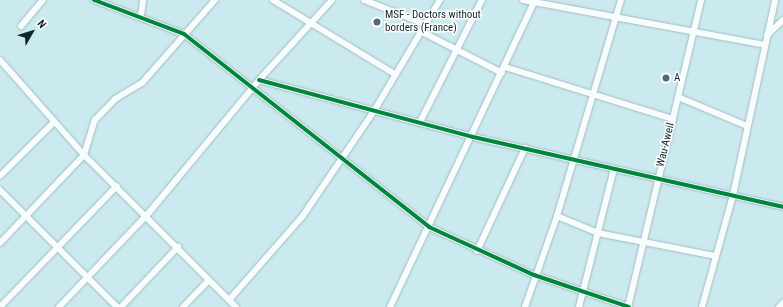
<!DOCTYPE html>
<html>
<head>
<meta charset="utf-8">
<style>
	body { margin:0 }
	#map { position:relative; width:783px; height:307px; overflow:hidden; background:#caeaef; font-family:"Roboto Condensed",sans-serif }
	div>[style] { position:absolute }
	.roads { filter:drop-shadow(0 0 1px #a4bcc1) drop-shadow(0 0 1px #a4bcc1) }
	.minor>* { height:6px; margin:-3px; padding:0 3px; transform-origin:3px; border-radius:3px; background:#f7fcfd }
	.cycleway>* { height:4px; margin:-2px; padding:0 2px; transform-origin:2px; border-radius:2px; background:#00873e }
	.dots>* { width:11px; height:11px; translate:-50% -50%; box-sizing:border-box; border:2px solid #fff; border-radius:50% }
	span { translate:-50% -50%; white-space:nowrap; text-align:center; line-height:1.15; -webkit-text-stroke:3px #fff; paint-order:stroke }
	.poi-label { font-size:11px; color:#10272b }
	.left { translate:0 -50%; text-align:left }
	.street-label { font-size:11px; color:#10272b }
	.north { position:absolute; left:12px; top:12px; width:40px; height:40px; -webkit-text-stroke:3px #fff; paint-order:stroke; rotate:51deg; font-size:11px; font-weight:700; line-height:16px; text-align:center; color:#10272b }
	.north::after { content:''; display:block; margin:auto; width:14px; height:18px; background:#10272b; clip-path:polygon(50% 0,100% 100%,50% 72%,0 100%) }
</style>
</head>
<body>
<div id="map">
	<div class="roads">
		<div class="minor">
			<div style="left:94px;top:0;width:96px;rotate:20.7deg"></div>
			<div style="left:184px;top:34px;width:312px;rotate:38.2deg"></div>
			<div style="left:429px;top:227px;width:115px;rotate:24.6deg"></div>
			<div style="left:534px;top:275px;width:100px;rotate:18.6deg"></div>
			<div style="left:273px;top:0;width:140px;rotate:31.3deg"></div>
			<div style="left:364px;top:0;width:66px;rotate:21.5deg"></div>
			<div style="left:523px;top:0;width:246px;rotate:10.5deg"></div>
			<div style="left:141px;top:15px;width:15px;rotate:-82deg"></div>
			<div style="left:21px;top:26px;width:34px;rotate:-50deg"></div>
			<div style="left:420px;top:31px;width:92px;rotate:27.1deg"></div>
			<div style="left:767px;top:35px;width:22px;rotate:-43deg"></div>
			<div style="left:0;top:60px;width:127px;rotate:48.5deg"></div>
			<div style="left:84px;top:155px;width:215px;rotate:45deg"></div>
			<div style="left:505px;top:67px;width:176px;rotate:17.2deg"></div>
			<div style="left:259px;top:80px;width:221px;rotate:14.9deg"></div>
			<div style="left:473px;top:137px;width:318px;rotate:12.7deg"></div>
			<div style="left:678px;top:97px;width:75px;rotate:22.8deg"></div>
			<div style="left:420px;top:122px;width:137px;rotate:-63.1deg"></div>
			<div style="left:0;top:176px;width:76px;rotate:-45deg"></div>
			<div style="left:0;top:190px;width:165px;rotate:45deg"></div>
			<div style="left:557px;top:216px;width:44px;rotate:22.5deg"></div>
			<div style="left:598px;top:233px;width:119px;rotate:11.1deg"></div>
			<div style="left:0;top:243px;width:122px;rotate:-46.3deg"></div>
			<div style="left:84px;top:155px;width:37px;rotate:-73deg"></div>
			<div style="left:95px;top:120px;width:29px;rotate:-46deg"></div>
			<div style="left:115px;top:99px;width:31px;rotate:-31deg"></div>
			<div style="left:142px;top:83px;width:111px;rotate:-48.7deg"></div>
			<div style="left:477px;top:251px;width:114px;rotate:-65deg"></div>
			<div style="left:229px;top:300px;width:111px;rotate:-48.7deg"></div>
			<div style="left:302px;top:217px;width:128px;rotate:-55.8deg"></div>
			<div style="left:374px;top:111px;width:129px;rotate:-59.3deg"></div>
			<div style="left:0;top:307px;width:168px;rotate:-46deg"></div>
			<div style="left:59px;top:307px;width:127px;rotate:-46.3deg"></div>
			<div style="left:147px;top:215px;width:175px;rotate:-50.3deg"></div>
			<div style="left:259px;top:80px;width:108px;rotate:-47.6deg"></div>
			<div style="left:121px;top:307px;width:83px;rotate:-46.5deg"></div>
			<div style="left:183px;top:307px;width:37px;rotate:-46deg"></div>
			<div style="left:390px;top:307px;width:340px;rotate:-64.7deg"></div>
			<div style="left:525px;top:307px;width:96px;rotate:-70.6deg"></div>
			<div style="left:557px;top:216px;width:225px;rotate:-73.5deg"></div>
			<div style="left:579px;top:307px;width:142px;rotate:-75.8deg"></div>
			<div style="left:628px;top:307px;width:316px;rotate:-76.6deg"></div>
			<div style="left:702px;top:307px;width:116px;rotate:-74.5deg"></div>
			<div style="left:733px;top:195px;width:199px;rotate:-77.8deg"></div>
			<div style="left:779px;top:307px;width:6px;rotate:-45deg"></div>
		</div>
	</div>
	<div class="cycleway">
		<div style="left:94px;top:0;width:96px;rotate:20.7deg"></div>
		<div style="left:184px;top:34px;width:312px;rotate:38.2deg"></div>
		<div style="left:429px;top:227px;width:115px;rotate:24.6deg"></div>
		<div style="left:534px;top:275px;width:100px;rotate:18.6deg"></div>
		<div style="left:259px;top:80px;width:221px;rotate:14.9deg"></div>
		<div style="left:473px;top:137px;width:318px;rotate:12.7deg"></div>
	</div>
	<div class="dots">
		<div style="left:377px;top:22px;background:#516b70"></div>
		<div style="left:666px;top:78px;background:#516b70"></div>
	</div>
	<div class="poi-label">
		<span class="left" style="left:385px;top:22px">MSF - Doctors without<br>borders (France)</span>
		<span class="left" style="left:674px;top:78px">A</span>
	</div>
	<div class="street-label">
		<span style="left:666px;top:145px;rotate:-76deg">Wau-Aweil</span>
	</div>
	<div class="north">N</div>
</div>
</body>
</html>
